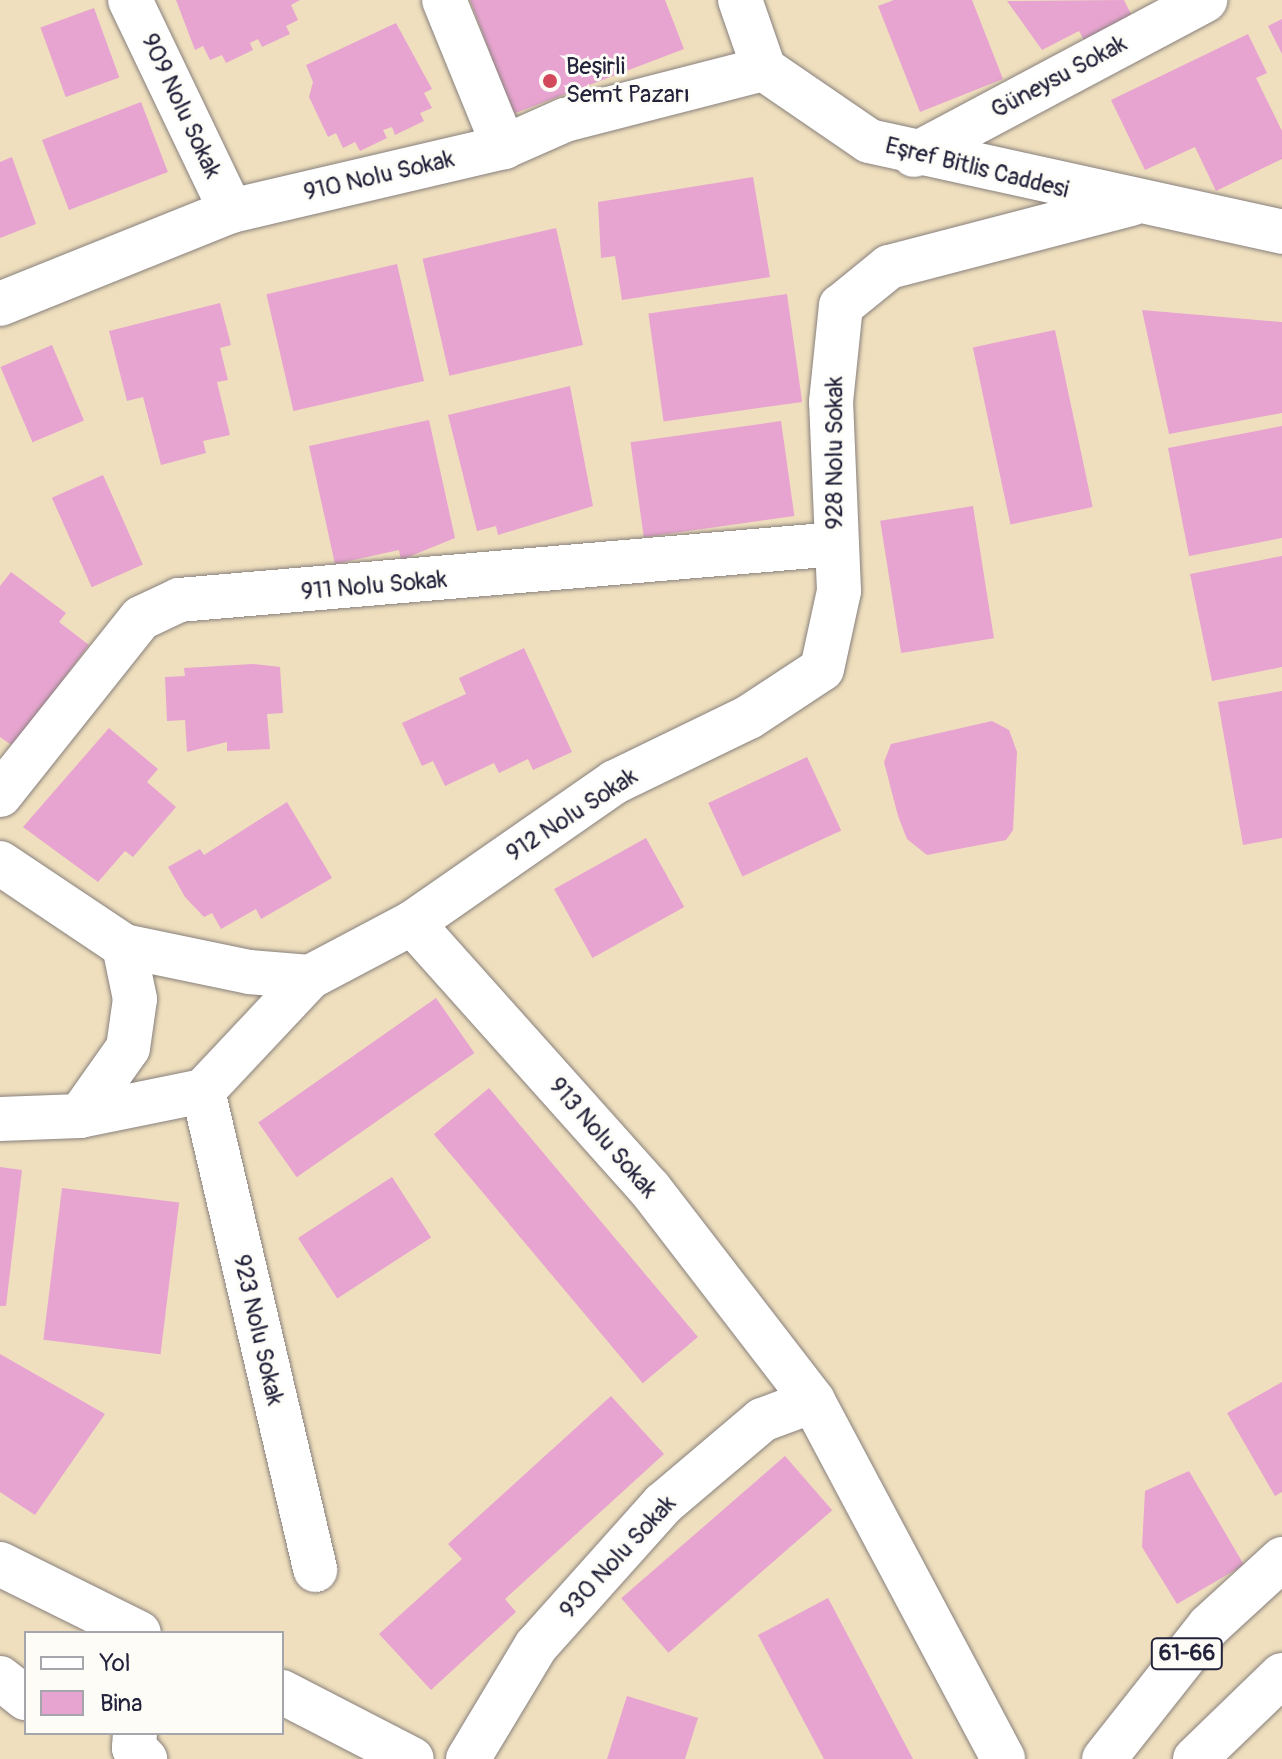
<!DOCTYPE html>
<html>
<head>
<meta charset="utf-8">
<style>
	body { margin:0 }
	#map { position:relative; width:1282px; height:1759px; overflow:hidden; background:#efdfbe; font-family:Pangolin,sans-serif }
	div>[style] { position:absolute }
	.building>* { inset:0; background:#e7a4d0; transform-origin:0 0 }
	.roads { filter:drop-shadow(0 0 2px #88807c) drop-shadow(0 0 2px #88807c) }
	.minor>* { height:44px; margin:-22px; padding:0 22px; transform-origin:22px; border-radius:22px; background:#fff }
	.tertiary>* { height:44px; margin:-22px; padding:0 22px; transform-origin:22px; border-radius:22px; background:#fff }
	.primary>* { height:44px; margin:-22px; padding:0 22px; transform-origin:22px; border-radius:22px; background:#fff }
	.dots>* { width:22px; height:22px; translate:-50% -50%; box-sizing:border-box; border:4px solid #fdfcf7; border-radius:50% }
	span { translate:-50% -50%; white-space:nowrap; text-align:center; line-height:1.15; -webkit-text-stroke:6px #fdfcf7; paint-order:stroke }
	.shield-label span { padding:2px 6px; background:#fdfcf7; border:2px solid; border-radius:6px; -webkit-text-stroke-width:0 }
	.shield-label { font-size:22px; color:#22223b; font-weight:700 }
	.poi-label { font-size:24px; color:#22223b }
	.left { translate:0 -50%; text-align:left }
	.street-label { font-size:24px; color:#22223b }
	.legend { position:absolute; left:24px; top:1631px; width:260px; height:104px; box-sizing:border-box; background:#fdfcf7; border:2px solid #a5a5ac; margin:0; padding:10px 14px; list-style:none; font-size:24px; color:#22223b }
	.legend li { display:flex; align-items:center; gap:16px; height:40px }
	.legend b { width:40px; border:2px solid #a5a5ac }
</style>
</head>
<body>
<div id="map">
	<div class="building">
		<div style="clip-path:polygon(176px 0,300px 0,291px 5px,298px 20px,286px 26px,290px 34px,262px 47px,258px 39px,250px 43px,253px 50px,226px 63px,222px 55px,210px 60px,203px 46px,195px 50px)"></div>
		<div style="clip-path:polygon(470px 0,665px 0,684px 49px,513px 114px)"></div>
		<div style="clip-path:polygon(894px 0,972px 0,1003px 79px,920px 112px,878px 6px)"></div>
		<div style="clip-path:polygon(1124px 0,1133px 18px,1085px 42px,1079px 31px,1042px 50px,1007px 1px)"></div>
		<div style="left:94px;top:8px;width:74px;height:57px;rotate:70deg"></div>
		<div style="clip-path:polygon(1282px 19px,1282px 54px,1268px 26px)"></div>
		<div style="clip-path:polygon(396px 23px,432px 89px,424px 93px,432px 108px,420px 113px,424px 121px,395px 135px,392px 127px,383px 130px,387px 138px,360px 151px,355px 142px,343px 148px,336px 133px,328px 137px,309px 97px,313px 82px,306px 65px)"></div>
		<div style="clip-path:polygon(1248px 34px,1267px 73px,1256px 78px,1282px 131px,1282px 159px,1216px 191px,1195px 147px,1145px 170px,1111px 100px)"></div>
		<div style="left:141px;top:102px;width:75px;height:106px;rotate:69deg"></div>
		<div style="clip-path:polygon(12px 157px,36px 224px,0 238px,0 162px)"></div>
		<div style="clip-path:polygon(753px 177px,770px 277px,622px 300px,615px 256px,601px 258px,598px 202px)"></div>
		<div style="left:556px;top:228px;width:120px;height:137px;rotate:77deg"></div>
		<div style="left:397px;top:264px;width:120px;height:134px;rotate:77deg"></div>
		<div style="left:787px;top:294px;width:109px;height:140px;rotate:82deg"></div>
		<div style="clip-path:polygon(220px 303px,231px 345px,220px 348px,228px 380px,217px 382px,230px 435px,203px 441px,206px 453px,161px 465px,143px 397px,127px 401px,109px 331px)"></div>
		<div style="clip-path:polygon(1142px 310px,1282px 322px,1282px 413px,1169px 434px)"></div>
		<div style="left:1055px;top:330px;width:181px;height:84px;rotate:78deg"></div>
		<div style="left:52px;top:345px;width:82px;height:56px;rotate:67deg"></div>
		<div style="clip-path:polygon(570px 386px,593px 506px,498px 535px,496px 526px,477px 531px,448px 415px)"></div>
		<div style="clip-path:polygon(429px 420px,455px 538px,401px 560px,399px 550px,335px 564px,309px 446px)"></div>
		<div style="left:781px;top:421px;width:96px;height:152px;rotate:82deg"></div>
		<div style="clip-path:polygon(1282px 426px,1282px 538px,1189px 556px,1168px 448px)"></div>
		<div style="left:103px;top:475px;width:98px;height:56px;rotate:66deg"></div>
		<div style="left:973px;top:506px;width:134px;height:94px;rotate:81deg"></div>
		<div style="clip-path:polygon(1282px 556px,1282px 667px,1212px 681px,1190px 574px)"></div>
		<div style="clip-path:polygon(11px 572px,66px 613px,59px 622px,89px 645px,13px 746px,0 737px,0 586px)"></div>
		<div style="clip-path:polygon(524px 648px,572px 752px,533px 770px,528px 759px,499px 773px,494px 763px,445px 786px,433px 761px,422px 766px,402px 723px,466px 694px,459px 678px)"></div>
		<div style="clip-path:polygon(253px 664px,280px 667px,283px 713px,267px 714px,270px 749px,227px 751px,227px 742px,187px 752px,185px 720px,167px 721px,165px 677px,185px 676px,184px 668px)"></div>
		<div style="clip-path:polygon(1282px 691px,1282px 838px,1243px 845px,1218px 702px)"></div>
		<div style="clip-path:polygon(992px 721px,1009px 730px,1017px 752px,1013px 830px,1006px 840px,927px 855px,907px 839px,898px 816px,884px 762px,891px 744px)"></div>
		<div style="clip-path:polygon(109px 728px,158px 769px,147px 782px,176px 807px,133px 857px,125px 851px,98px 882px,23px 827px)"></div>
		<div style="left:807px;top:757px;width:81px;height:109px;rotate:65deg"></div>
		<div style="clip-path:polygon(287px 802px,332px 878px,261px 919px,256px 909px,221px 929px,212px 913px,204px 917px,185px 897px,168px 867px,200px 849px,204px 855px)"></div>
		<div style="left:646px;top:838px;width:79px;height:105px;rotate:61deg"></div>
		<div style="left:436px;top:998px;width:67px;height:217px;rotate:55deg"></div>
		<div style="left:489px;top:1088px;width:325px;height:72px;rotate:50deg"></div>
		<div style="clip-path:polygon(0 1167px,22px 1170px,6px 1306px,0 1306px)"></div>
		<div style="left:392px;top:1177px;width:72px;height:112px;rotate:57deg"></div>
		<div style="left:62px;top:1188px;width:118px;height:153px;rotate:7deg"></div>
		<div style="clip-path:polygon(0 1354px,105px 1414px,35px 1515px,0 1492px)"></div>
		<div style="clip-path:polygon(1282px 1382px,1282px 1492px,1275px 1496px,1227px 1413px)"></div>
		<div style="clip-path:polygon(611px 1396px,664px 1454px,505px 1599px,516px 1612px,431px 1690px,379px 1634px,462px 1559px,448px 1544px)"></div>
		<div style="left:785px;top:1456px;width:72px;height:217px;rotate:49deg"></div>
		<div style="clip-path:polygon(1189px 1471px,1244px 1565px,1177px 1604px,1142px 1547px,1145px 1491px)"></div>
		<div style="clip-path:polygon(828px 1598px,913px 1759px,824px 1759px,758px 1635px)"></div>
		<div style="clip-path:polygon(627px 1696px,698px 1718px,685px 1759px,607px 1759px)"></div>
	</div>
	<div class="roads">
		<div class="minor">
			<div style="left:130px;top:0;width:234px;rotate:64.4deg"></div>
			<div style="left:444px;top:0;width:159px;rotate:67.8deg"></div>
			<div style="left:914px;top:155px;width:330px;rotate:-28deg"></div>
			<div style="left:0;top:304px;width:249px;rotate:-21.9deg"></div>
			<div style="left:231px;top:211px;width:280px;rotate:-13.2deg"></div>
			<div style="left:504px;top:147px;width:67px;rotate:-23.9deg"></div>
			<div style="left:565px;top:120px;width:205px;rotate:-14.4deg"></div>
			<div style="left:0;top:795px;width:226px;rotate:-51.5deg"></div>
			<div style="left:141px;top:618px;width:42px;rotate:-25.3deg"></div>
			<div style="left:179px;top:600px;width:659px;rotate:-4.87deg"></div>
			<div style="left:0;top:863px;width:149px;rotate:33.8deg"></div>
			<div style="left:124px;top:946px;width:128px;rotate:11.7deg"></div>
			<div style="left:249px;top:972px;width:61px;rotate:4.7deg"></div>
			<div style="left:310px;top:977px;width:115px;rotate:-27.9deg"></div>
			<div style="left:412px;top:923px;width:357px;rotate:48.2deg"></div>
			<div style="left:650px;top:1189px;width:267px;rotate:52.4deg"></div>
			<div style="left:813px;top:1401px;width:405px;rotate:62deg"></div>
			<div style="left:412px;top:923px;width:247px;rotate:-34.8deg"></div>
			<div style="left:615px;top:782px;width:149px;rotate:-25.9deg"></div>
			<div style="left:749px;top:717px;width:87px;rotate:-33.3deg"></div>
			<div style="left:822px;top:669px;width:80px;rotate:-77.7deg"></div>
			<div style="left:839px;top:591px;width:189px;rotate:-92.4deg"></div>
			<div style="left:831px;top:402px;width:97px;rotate:-84.1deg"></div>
			<div style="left:841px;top:306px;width:62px;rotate:-39.1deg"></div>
			<div style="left:889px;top:267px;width:250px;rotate:-14.6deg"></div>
			<div style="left:203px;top:1091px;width:492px;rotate:76.8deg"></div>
			<div style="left:80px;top:1116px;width:83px;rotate:-54.8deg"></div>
			<div style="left:128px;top:1048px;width:49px;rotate:-81.9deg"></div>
			<div style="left:135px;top:999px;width:54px;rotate:-101.7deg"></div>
			<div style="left:0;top:1119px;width:80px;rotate:-2.1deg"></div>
			<div style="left:80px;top:1116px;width:126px;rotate:-11.5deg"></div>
			<div style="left:203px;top:1091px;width:156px;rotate:-46.8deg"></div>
			<div style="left:0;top:1564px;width:155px;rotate:26.4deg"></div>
			<div style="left:0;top:1678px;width:33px;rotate:38deg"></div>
			<div style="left:282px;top:1692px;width:146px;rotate:27.3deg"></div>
			<div style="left:135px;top:1733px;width:15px;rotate:94deg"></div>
			<div style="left:134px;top:1748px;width:16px;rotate:45deg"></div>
			<div style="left:468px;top:1759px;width:132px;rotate:-59deg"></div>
			<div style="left:536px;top:1646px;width:191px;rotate:-48.2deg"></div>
			<div style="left:663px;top:1504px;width:130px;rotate:-40.3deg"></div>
			<div style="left:762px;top:1420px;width:54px;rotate:-20.4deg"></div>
		</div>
		<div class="tertiary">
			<div style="left:740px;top:0;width:73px;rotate:70.8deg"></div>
			<div style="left:764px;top:69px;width:127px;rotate:34.4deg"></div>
			<div style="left:869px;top:141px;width:423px;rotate:12.4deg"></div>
		</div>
		<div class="primary">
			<div style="left:1104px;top:1759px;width:169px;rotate:-51.7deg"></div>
			<div style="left:1209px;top:1626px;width:99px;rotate:-42.5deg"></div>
			<div style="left:1195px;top:1759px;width:121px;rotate:-44deg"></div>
		</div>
	</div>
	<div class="dots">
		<div style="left:550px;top:81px;background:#d1495b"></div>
	</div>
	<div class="shield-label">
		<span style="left:1187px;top:1654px">61-66</span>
	</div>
	<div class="poi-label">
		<span class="left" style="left:566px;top:81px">Beşirli<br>Semt Pazarı</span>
	</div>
	<div class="street-label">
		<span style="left:1059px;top:77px;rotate:-28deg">Güneysu Sokak</span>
		<span style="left:181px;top:106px;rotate:65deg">909 Nolu Sokak</span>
		<span style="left:977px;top:168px;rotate:14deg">Eşref Bitlis Caddesi</span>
		<span style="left:379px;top:176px;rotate:-13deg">910 Nolu Sokak</span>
		<span style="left:835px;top:453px;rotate:-90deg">928 Nolu Sokak</span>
		<span style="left:374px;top:586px;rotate:-5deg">911 Nolu Sokak</span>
		<span style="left:572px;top:815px;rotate:-33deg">912 Nolu Sokak</span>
		<span style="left:603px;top:1138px;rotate:49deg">913 Nolu Sokak</span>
		<span style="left:258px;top:1330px;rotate:77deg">923 Nolu Sokak</span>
		<span style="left:618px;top:1557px;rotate:-47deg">930 Nolu Sokak</span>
	</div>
	<ul class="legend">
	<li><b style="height:10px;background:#fff"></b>Yol</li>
	<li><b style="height:22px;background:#e7a4d0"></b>Bina</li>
	</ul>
</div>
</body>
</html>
